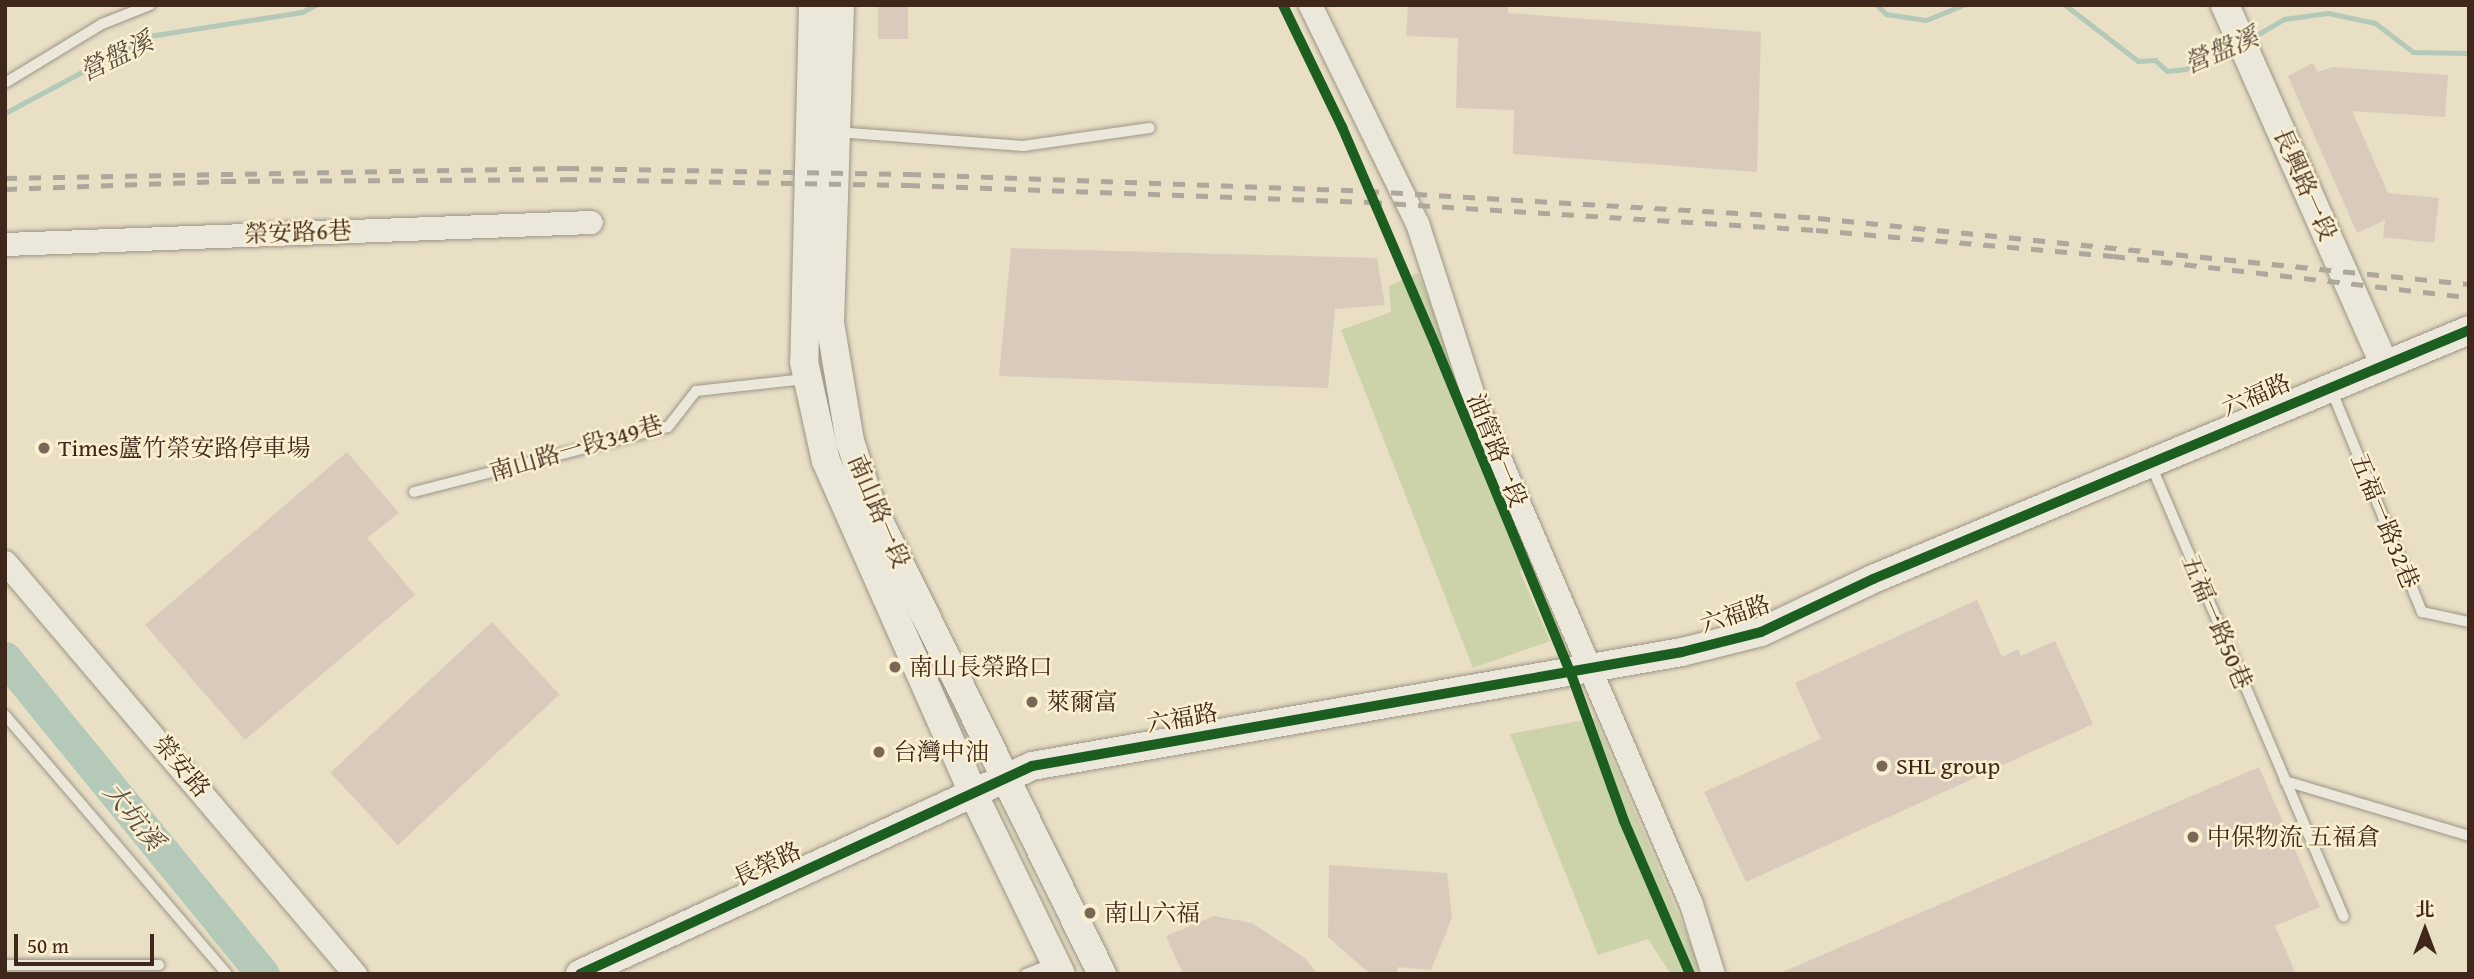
<!DOCTYPE html>
<html>
<head>
<meta charset="utf-8">
<style>
	body { margin:0 }
	#map { position:relative; width:2474px; height:979px; overflow:hidden; background:#e8dfc5; font-family:"Gentium Book Plus","Noto Serif TC",serif }
	div>[style] { position:absolute }
	.green>* { inset:0; background:#ccd2aa }
	.stream>* { height:5px; margin:-2.5px; padding:0 2.5px; transform-origin:2.5px; border-radius:2.5px; background:#b4c9b8 }
	.river>* { height:33px; margin:-16.5px; padding:0 16.5px; transform-origin:16.5px; border-radius:16.5px; background:#b4c9b8 }
	.building>* { inset:0; background:#d9cbbb; transform-origin:0 0 }
	.roads { filter:drop-shadow(0 0 2px #9d9585) drop-shadow(0 0 2px #9d9585) }
	.service>* { height:10px; margin:-5px; padding:0 5px; transform-origin:5px; border-radius:5px; background:#ebe7da }
	.minor>* { height:23px; margin:-11.5px; padding:0 11.5px; transform-origin:11.5px; border-radius:11.5px; background:#ebe7da }
	.tertiary>* { height:28px; margin:-14px; padding:0 14px; transform-origin:14px; border-radius:14px; background:#ebe7da }
	.rail>* { height:5px; margin-top:-2.5px; transform-origin:0; background:repeating-linear-gradient(90deg,#ada79c 0 12px,transparent 0 24px) }
	.cycleway>* { height:10px; margin:-5px; padding:0 5px; transform-origin:5px; border-radius:5px; background:#1b5e20 }
	.dots>* { width:19px; height:19px; translate:-50% -50%; box-sizing:border-box; border:4px solid #faefd0; border-radius:50% }
	span { translate:-50% -50%; white-space:nowrap; text-align:center; line-height:1.15; -webkit-text-stroke:5px #faefd0; paint-order:stroke }
	.street-label { font-size:24px; color:#40271c }
	.poi-label { font-size:24px; color:#40271c }
	.left { translate:0 -50%; text-align:left }
	.water-label { font-size:26px; color:#574d42; font-style:italic }
	.frame { position:absolute; inset:0; border:7px solid #40271c; pointer-events:none }
	.north { position:absolute; left:2390px; top:895px; width:70px; height:70px; -webkit-text-stroke:5px #faefd0; paint-order:stroke; rotate:0deg; font-size:19px; font-weight:700; line-height:28px; text-align:center; color:#40271c }
	.north::after { content:''; display:block; margin:auto; width:24px; height:32px; background:#40271c; clip-path:polygon(50% 0,100% 100%,50% 72%,0 100%) }
	.scale { position:absolute; left:14px; top:934px; width:140px; height:32px; box-sizing:border-box; border:4px solid #40271c; border-top:0; padding-left:9px; font-size:21px; line-height:24px; white-space:nowrap; color:#40271c; -webkit-text-stroke:5px #faefd0; paint-order:stroke }
</style>
</head>
<body>
<div id="map">
	<div class="green">
		<div style="clip-path:polygon(1418px 273px,1530px 555px,1520px 572px,1550px 641px,1473px 668px,1341px 330px,1391px 312px,1389px 286px)"></div>
		<div style="clip-path:polygon(1595px 718px,1700px 966px,1695px 974px,1671px 974px,1648px 939px,1598px 955px,1510px 734px)"></div>
	</div>
	<div class="stream">
		<div style="left:1877px;top:5px;width:13px;rotate:45deg"></div>
		<div style="left:1886px;top:14px;width:40px;rotate:8.5deg"></div>
		<div style="left:1926px;top:20px;width:40px;rotate:-22deg"></div>
		<div style="left:2065px;top:5px;width:92px;rotate:37.5deg"></div>
		<div style="left:2138px;top:61px;width:17px;rotate:-3deg"></div>
		<div style="left:2155px;top:60px;width:16px;rotate:43deg"></div>
		<div style="left:2167px;top:71px;width:19px;rotate:-6deg"></div>
		<div style="left:2186px;top:69px;width:24px;rotate:-38deg"></div>
		<div style="left:2205px;top:54px;width:28px;rotate:-18deg"></div>
		<div style="left:2248px;top:40px;width:42px;rotate:-30.3deg"></div>
		<div style="left:2284px;top:19px;width:44px;rotate:-7.8deg"></div>
		<div style="left:2328px;top:13px;width:48px;rotate:12deg"></div>
		<div style="left:2375px;top:23px;width:48px;rotate:37.3deg"></div>
		<div style="left:2413px;top:52px;width:56px;rotate:1deg"></div>
		<div style="left:5px;top:113px;width:163px;rotate:-28.1deg"></div>
		<div style="left:149px;top:36px;width:155px;rotate:-8.9deg"></div>
		<div style="left:302px;top:12px;width:15px;rotate:-28deg"></div>
	</div>
	<div class="river">
		<div style="left:5px;top:658px;width:408px;rotate:50.8deg"></div>
	</div>
	<div class="building">
		<div style="left:878px;top:5px;width:30px;height:34px"></div>
		<div style="clip-path:polygon(1408px 5px,1508px 5px,1508px 13px,1761px 32px,1757px 172px,1513px 154px,1514px 110px,1456px 108px,1458px 38px,1406px 36px)"></div>
		<div style="clip-path:polygon(2313px 63px,2318px 72px,2332px 67px,2448px 75px,2445px 117px,2352px 111px,2388px 193px,2439px 198px,2434px 243px,2383px 237px,2385px 220px,2357px 233px,2288px 76px)"></div>
		<div style="clip-path:polygon(1011px 248px,1377px 258px,1385px 305px,1335px 309px,1328px 388px,999px 376px)"></div>
		<div style="clip-path:polygon(347px 452px,399px 513px,367px 538px,415px 595px,245px 740px,145px 625px)"></div>
		<div style="clip-path:polygon(1977px 600px,2002px 657px,2018px 649px,2021px 656px,2055px 641px,2093px 724px,1746px 882px,1704px 792px,1821px 739px,1795px 683px)"></div>
		<div style="left:492px;top:622px;width:99px;height:221px;rotate:47deg"></div>
		<div style="clip-path:polygon(2259px 767px,2320px 907px,2275px 926px,2296px 974px,1778px 974px)"></div>
		<div style="clip-path:polygon(1329px 865px,1447px 873px,1452px 918px,1431px 970px,1398px 967px,1397px 974px,1370px 974px,1328px 937px)"></div>
		<div style="clip-path:polygon(1214px 916px,1252px 923px,1305px 958px,1318px 974px,1183px 974px,1166px 936px)"></div>
	</div>
	<div class="roads">
		<div class="service">
			<div style="left:5px;top:83px;width:114px;rotate:-31.3deg"></div>
			<div style="left:102px;top:24px;width:52px;rotate:-21.6deg"></div>
			<div style="left:836px;top:132px;width:188px;rotate:4.3deg"></div>
			<div style="left:1023px;top:146px;width:128px;rotate:-8.1deg"></div>
			<div style="left:2331px;top:389px;width:241px;rotate:67.8deg"></div>
			<div style="left:2422px;top:612px;width:48px;rotate:12deg"></div>
			<div style="left:2151px;top:465px;width:491px;rotate:66.9deg"></div>
			<div style="left:414px;top:492px;width:262px;rotate:-14.4deg"></div>
			<div style="left:668px;top:427px;width:46px;rotate:-52.1deg"></div>
			<div style="left:696px;top:391px;width:110px;rotate:-6.3deg"></div>
			<div style="left:5px;top:715px;width:341px;rotate:49.4deg"></div>
			<div style="left:2285px;top:781px;width:192px;rotate:16.6deg"></div>
			<div style="left:5px;top:965px;width:154px"></div>
			<div style="left:1026px;top:974px;width:29px;rotate:-22deg"></div>
		</div>
		<div class="minor">
			<div style="left:1310px;top:5px;width:243px;rotate:63.9deg"></div>
			<div style="left:1417px;top:223px;width:188px;rotate:72deg"></div>
			<div style="left:1475px;top:402px;width:546px;rotate:66.72deg"></div>
			<div style="left:1691px;top:904px;width:73px;rotate:72.6deg"></div>
			<div style="left:5px;top:244px;width:586px;rotate:-2.15deg"></div>
			<div style="left:5px;top:562px;width:541px;rotate:49.65deg"></div>
		</div>
		<div class="tertiary">
			<div style="left:813px;top:5px;width:357px;rotate:91.4deg"></div>
			<div style="left:804px;top:362px;width:101px;rotate:77.5deg"></div>
			<div style="left:826px;top:461px;width:361px;rotate:66.1deg"></div>
			<div style="left:972px;top:791px;width:203px;rotate:64.1deg"></div>
			<div style="left:840px;top:5px;width:318px;rotate:91.8deg"></div>
			<div style="left:830px;top:323px;width:120px;rotate:80.4deg"></div>
			<div style="left:850px;top:441px;width:67px;rotate:71.8deg"></div>
			<div style="left:871px;top:505px;width:523px;rotate:63.78deg"></div>
			<div style="left:2225px;top:5px;width:392px;rotate:66.1deg"></div>
			<div style="left:580px;top:974px;width:498px;rotate:-24.7deg"></div>
			<div style="left:1032px;top:766px;width:660px;rotate:-9.95deg"></div>
			<div style="left:1682px;top:652px;width:81px;rotate:-14.2deg"></div>
			<div style="left:1761px;top:632px;width:124px;rotate:-25.3deg"></div>
			<div style="left:1873px;top:579px;width:646px;rotate:-22.67deg"></div>
		</div>
	</div>
	<div class="rail">
		<div style="left:5px;top:178px;width:562px;rotate:-1.02deg"></div>
		<div style="left:567px;top:168px;width:342px;rotate:1deg"></div>
		<div style="left:909px;top:174px;width:458px;rotate:2.1deg"></div>
		<div style="left:1367px;top:191px;width:452px;rotate:3.4deg"></div>
		<div style="left:1818px;top:218px;width:654px;rotate:5.79deg"></div>
		<div style="left:5px;top:189px;width:219px;rotate:-2.1deg"></div>
		<div style="left:224px;top:181px;width:341px;rotate:-0.3deg"></div>
		<div style="left:565px;top:179px;width:343px;rotate:1deg"></div>
		<div style="left:908px;top:185px;width:462px;rotate:2.1deg"></div>
		<div style="left:1370px;top:202px;width:447px;rotate:3.6deg"></div>
		<div style="left:1816px;top:230px;width:298px;rotate:5deg"></div>
		<div style="left:2113px;top:256px;width:358px;rotate:6.6deg"></div>
	</div>
	<div class="cycleway">
		<div style="left:1283px;top:5px;width:136px;rotate:64.2deg"></div>
		<div style="left:1342px;top:127px;width:241px;rotate:66.8deg"></div>
		<div style="left:1437px;top:349px;width:348px;rotate:67.6deg"></div>
		<div style="left:1570px;top:671px;width:159px;rotate:70.2deg"></div>
		<div style="left:1624px;top:821px;width:167px;rotate:66.7deg"></div>
		<div style="left:580px;top:974px;width:498px;rotate:-24.7deg"></div>
		<div style="left:1032px;top:766px;width:660px;rotate:-9.95deg"></div>
		<div style="left:1682px;top:652px;width:81px;rotate:-14.2deg"></div>
		<div style="left:1761px;top:632px;width:124px;rotate:-25.3deg"></div>
		<div style="left:1873px;top:579px;width:646px;rotate:-22.67deg"></div>
	</div>
	<div class="dots">
		<div style="left:44px;top:448px;background:#7b6757"></div>
		<div style="left:895px;top:667px;background:#7b6757"></div>
		<div style="left:1032px;top:702px;background:#7b6757"></div>
		<div style="left:879px;top:752px;background:#7b6757"></div>
		<div style="left:1882px;top:766px;background:#7b6757"></div>
		<div style="left:2193px;top:837px;background:#7b6757"></div>
		<div style="left:1090px;top:913px;background:#7b6757"></div>
	</div>
	<div class="street-label">
		<span style="left:2305px;top:184px;rotate:66deg">長興路一段</span>
		<span style="left:298px;top:232px;rotate:-2deg">榮安路6巷</span>
		<span style="left:2256px;top:395px;rotate:-23deg">六福路</span>
		<span style="left:576px;top:448px;rotate:-16deg">南山路一段349巷</span>
		<span style="left:1497px;top:450px;rotate:68deg">油管路一段</span>
		<span style="left:879px;top:511px;rotate:67deg">南山路一段</span>
		<span style="left:2385px;top:521px;rotate:68deg">五福一路32巷</span>
		<span style="left:1735px;top:614px;rotate:-18deg">六福路</span>
		<span style="left:2217px;top:622px;rotate:67deg">五福一路50巷</span>
		<span style="left:1182px;top:718px;rotate:-10deg">六福路</span>
		<span style="left:182px;top:766px;rotate:50deg">榮安路</span>
		<span style="left:767px;top:864px;rotate:-25deg">長榮路</span>
	</div>
	<div class="poi-label">
		<span class="left" style="left:58px;top:448px">Times蘆竹榮安路停車場</span>
		<span class="left" style="left:909px;top:667px">南山長榮路口</span>
		<span class="left" style="left:1046px;top:702px">萊爾富</span>
		<span class="left" style="left:893px;top:752px">台灣中油</span>
		<span class="left" style="left:1896px;top:766px">SHL group</span>
		<span class="left" style="left:2207px;top:837px">中保物流 五福倉</span>
		<span class="left" style="left:1104px;top:913px">南山六福</span>
	</div>
	<div class="water-label">
		<span style="left:2221px;top:50px;rotate:-23deg">營盤溪</span>
		<span style="left:116px;top:56px;rotate:-26deg">營盤溪</span>
		<span style="left:134px;top:816px;rotate:51deg">大坑溪</span>
	</div>
	<div class="frame"></div>
	<div class="north">北</div>
	<div class="scale">50 m</div>
</div>
</body>
</html>
